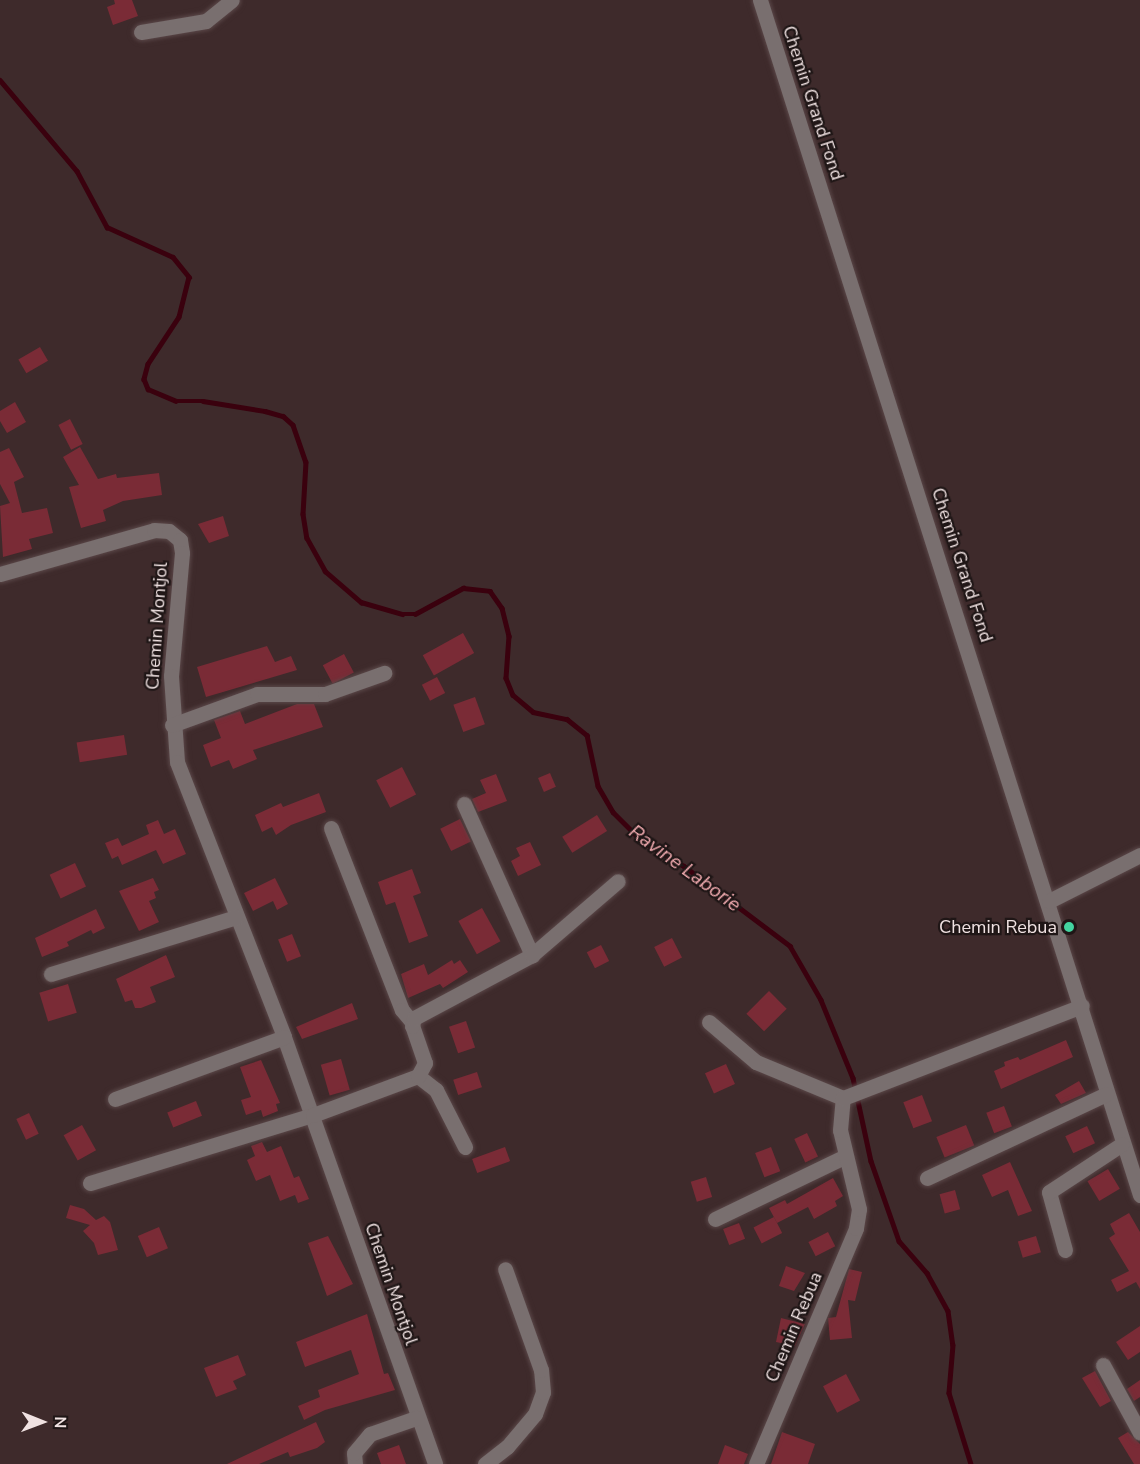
<!DOCTYPE html>
<html>
<head>
<meta charset="utf-8">
<style>
	body { margin:0 }
	#map { position:relative; width:1140px; height:1464px; overflow:hidden; background:#3e2a2b; font-family:"Nunito Sans",sans-serif }
	div>[style] { position:absolute }
	.stream>* { height:4.5px; margin:-2.25px; padding:0 2.25px; transform-origin:2.25px; border-radius:2.25px; background:#3a010e }
	.building>* { inset:0; background:#7a2b36; transform-origin:0 0 }
	.roads { filter:drop-shadow(0 0 2px #5a4748) drop-shadow(0 0 2px #5a4748) }
	.minor>* { height:15px; margin:-7.5px; padding:0 7.5px; transform-origin:7.5px; border-radius:7.5px; background:#796f6f }
	.dots>* { width:16px; height:16px; translate:-50% -50%; box-sizing:border-box; border:3px solid #1f1616; border-radius:50% }
	span { translate:-50% -50%; white-space:nowrap; text-align:center; line-height:1.15; -webkit-text-stroke:4.5px #1f1616; paint-order:stroke }
	.street-label { font-size:18px; color:#f0e2e2 }
	.poi-label { font-size:18px; color:#f0e2e2 }
	.right { translate:-100% -50%; text-align:right }
	.water-label { font-size:20px; color:#f2abb0; font-style:italic }
	.north { position:absolute; left:12px; top:1392px; width:60px; height:60px; -webkit-text-stroke:4px #1f1616; paint-order:stroke; rotate:91deg; font-size:16px; font-weight:700; line-height:24px; text-align:center; color:#f0e2e2 }
	.north::after { content:''; display:block; margin:auto; width:21px; height:27px; background:#f0e2e2; clip-path:polygon(50% 0,100% 100%,50% 72%,0 100%) }
</style>
</head>
<body>
<div id="map">
	<div class="stream">
		<div style="left:0;top:80px;width:119px;rotate:49.8deg"></div>
		<div style="left:77px;top:171px;width:64px;rotate:61.8deg"></div>
		<div style="left:107px;top:227px;width:72px;rotate:24.4deg"></div>
		<div style="left:173px;top:257px;width:26px;rotate:51deg"></div>
		<div style="left:189px;top:277px;width:41px;rotate:104deg"></div>
		<div style="left:179px;top:317px;width:56px;rotate:123.4deg"></div>
		<div style="left:148px;top:364px;width:16px;rotate:105deg"></div>
		<div style="left:144px;top:379px;width:11px;rotate:68deg"></div>
		<div style="left:148px;top:389px;width:30px;rotate:23deg"></div>
		<div style="left:176px;top:401px;width:27px"></div>
		<div style="left:203px;top:401px;width:63px;rotate:9.2deg"></div>
		<div style="left:265px;top:411px;width:19px;rotate:16deg"></div>
		<div style="left:283px;top:416px;width:13px;rotate:42deg"></div>
		<div style="left:293px;top:425px;width:39px;rotate:71deg"></div>
		<div style="left:306px;top:462px;width:52px;rotate:93.3deg"></div>
		<div style="left:303px;top:514px;width:24px;rotate:81deg"></div>
		<div style="left:307px;top:538px;width:38px;rotate:61deg"></div>
		<div style="left:325px;top:571px;width:48px;rotate:40.7deg"></div>
		<div style="left:361px;top:602px;width:43px;rotate:16.3deg"></div>
		<div style="left:402px;top:614px;width:13px"></div>
		<div style="left:415px;top:614px;width:55px;rotate:-28.4deg"></div>
		<div style="left:463px;top:588px;width:27px;rotate:6deg"></div>
		<div style="left:490px;top:591px;width:21px;rotate:55deg"></div>
		<div style="left:502px;top:608px;width:29px;rotate:76deg"></div>
		<div style="left:509px;top:636px;width:42px;rotate:94.1deg"></div>
		<div style="left:506px;top:678px;width:18px;rotate:68deg"></div>
		<div style="left:513px;top:695px;width:26px;rotate:40deg"></div>
		<div style="left:533px;top:712px;width:35px;rotate:12deg"></div>
		<div style="left:567px;top:719px;width:26px;rotate:39deg"></div>
		<div style="left:587px;top:735px;width:52px;rotate:77.8deg"></div>
		<div style="left:598px;top:786px;width:30px;rotate:60deg"></div>
		<div style="left:613px;top:812px;width:41px;rotate:45deg"></div>
		<div style="left:642px;top:841px;width:49px;rotate:30.8deg"></div>
		<div style="left:684px;top:866px;width:133px;rotate:37deg"></div>
		<div style="left:790px;top:946px;width:62px;rotate:60.1deg"></div>
		<div style="left:821px;top:1000px;width:84px;rotate:67.7deg"></div>
		<div style="left:853px;top:1078px;width:85px;rotate:77.8deg"></div>
		<div style="left:871px;top:1161px;width:85px;rotate:70.7deg"></div>
		<div style="left:899px;top:1241px;width:43px;rotate:48.8deg"></div>
		<div style="left:927px;top:1273px;width:43px;rotate:61.1deg"></div>
		<div style="left:948px;top:1311px;width:34px;rotate:82deg"></div>
		<div style="left:953px;top:1345px;width:48px;rotate:94.8deg"></div>
		<div style="left:949px;top:1393px;width:74px;rotate:72.8deg"></div>
	</div>
	<div class="building">
		<div style="clip-path:polygon(114px 0,132px 0,138px 16px,113px 25px,107px 7px,115px 4px)"></div>
		<div style="left:40px;top:347px;width:16px;height:25px;rotate:60deg"></div>
		<div style="clip-path:polygon(15px 402px,26px 422px,7px 433px,0 421px,0 411px)"></div>
		<div style="left:70px;top:419px;width:28px;height:13px;rotate:63deg"></div>
		<div style="clip-path:polygon(80px 447px,98px 479px,116px 474px,117px 478px,159px 473px,162px 495px,123px 501px,103px 510px,106px 521px,81px 528px,69px 487px,79px 485px,63px 457px)"></div>
		<div style="clip-path:polygon(9px 448px,24px 477px,14px 482px,22px 513px,47px 508px,53px 533px,29px 539px,32px 549px,3px 557px,0 506px,10px 503px,0 484px,0 452px)"></div>
		<div style="clip-path:polygon(223px 516px,229px 536px,209px 543px,198px 524px)"></div>
		<div style="left:463px;top:633px;width:23px;height:46px;rotate:61deg"></div>
		<div style="clip-path:polygon(267px 646px,275px 662px,291px 656px,297px 670px,206px 697px,197px 667px)"></div>
		<div style="left:344px;top:654px;width:21px;height:24px;rotate:62deg"></div>
		<div style="left:437px;top:677px;width:18px;height:17px;rotate:63deg"></div>
		<div style="left:475px;top:697px;width:29px;height:23px;rotate:70deg"></div>
		<div style="clip-path:polygon(297px 704px,314px 704px,323px 727px,253px 750px,257px 759px,233px 769px,229px 760px,211px 767px,203px 745px,221px 738px,214px 720px,240px 711px,245px 724px)"></div>
		<div style="left:124px;top:735px;width:20px;height:48px;rotate:81deg"></div>
		<div style="left:402px;top:767px;width:31px;height:29px;rotate:63deg"></div>
		<div style="left:550px;top:773px;width:15px;height:13px;rotate:67deg"></div>
		<div style="clip-path:polygon(496px 774px,507px 801px,478px 812px,472px 799px,486px 793px,480px 780px)"></div>
		<div style="clip-path:polygon(319px 793px,326px 812px,291px 825px,276px 835px,272px 827px,262px 832px,255px 815px,281px 803px,283px 807px)"></div>
		<div style="left:597px;top:815px;width:19px;height:41px;rotate:58deg"></div>
		<div style="left:460px;top:819px;width:25px;height:22px;rotate:64deg"></div>
		<div style="clip-path:polygon(158px 820px,164px 834px,175px 829px,186px 854px,163px 864px,156px 850px,122px 865px,118px 856px,112px 859px,105px 843px,118px 838px,122px 846px,149px 834px,146px 825px)"></div>
		<div style="clip-path:polygon(530px 842px,541px 865px,518px 876px,511px 861px,520px 856px,516px 848px)"></div>
		<div style="left:75px;top:863px;width:26px;height:28px;rotate:65deg"></div>
		<div style="clip-path:polygon(412px 869px,421px 893px,413px 896px,428px 936px,409px 943px,395px 902px,386px 905px,378px 882px)"></div>
		<div style="clip-path:polygon(153px 878px,159px 890px,154px 892px,156px 898px,149px 901px,159px 922px,139px 931px,119px 891px)"></div>
		<div style="clip-path:polygon(275px 878px,288px 904px,277px 910px,273px 901px,253px 911px,244px 893px)"></div>
		<div style="left:482px;top:908px;width:38px;height:27px;rotate:61deg"></div>
		<div style="clip-path:polygon(96px 909px,105px 928px,93px 934px,91px 930px,67px 942px,69px 946px,42px 957px,35px 938px)"></div>
		<div style="left:292px;top:934px;width:24px;height:15px;rotate:68deg"></div>
		<div style="left:672px;top:938px;width:22px;height:20px;rotate:63deg"></div>
		<div style="left:601px;top:945px;width:18px;height:16px;rotate:63deg"></div>
		<div style="clip-path:polygon(166px 955px,175px 977px,150px 987px,156px 1002px,141px 1008px,135px 1008px,132px 1000px,125px 1002px,116px 979px)"></div>
		<div style="clip-path:polygon(452px 960px,454px 964px,460px 960px,468px 972px,443px 988px,440px 984px,408px 998px,401px 974px,424px 964px,428px 975px)"></div>
		<div style="left:68px;top:984px;width:30px;height:30px;rotate:73deg"></div>
		<div style="left:769px;top:991px;width:25px;height:32px;rotate:45deg"></div>
		<div style="clip-path:polygon(352px 1003px,358px 1019px,302px 1039px,296px 1027px)"></div>
		<div style="left:466px;top:1021px;width:28px;height:18px;rotate:71deg"></div>
		<div style="clip-path:polygon(1066px 1040px,1073px 1057px,1001px 1089px,994px 1071px,1005px 1066px,1004px 1062px,1018px 1057px,1020px 1060px)"></div>
		<div style="left:341px;top:1059px;width:32px;height:21px;rotate:74deg"></div>
		<div style="clip-path:polygon(261px 1060px,280px 1103px,276px 1104px,278px 1111px,263px 1117px,261px 1110px,246px 1115px,241px 1100px,251px 1097px,240px 1067px)"></div>
		<div style="left:726px;top:1064px;width:22px;height:23px;rotate:66deg"></div>
		<div style="left:477px;top:1072px;width:16px;height:25px;rotate:72deg"></div>
		<div style="clip-path:polygon(1079px 1081px,1086px 1093px,1061px 1104px,1055px 1095px)"></div>
		<div style="left:922px;top:1095px;width:28px;height:20px;rotate:69deg"></div>
		<div style="left:196px;top:1101px;width:16px;height:31px;rotate:68deg"></div>
		<div style="left:1004px;top:1106px;width:22px;height:19px;rotate:69deg"></div>
		<div style="left:29px;top:1113px;width:23px;height:14px;rotate:65deg"></div>
		<div style="left:82px;top:1125px;width:29px;height:21px;rotate:61deg"></div>
		<div style="left:966px;top:1125px;width:22px;height:32px;rotate:68deg"></div>
		<div style="left:1087px;top:1126px;width:19px;height:24px;rotate:65deg"></div>
		<div style="left:807px;top:1133px;width:26px;height:14px;rotate:65deg"></div>
		<div style="clip-path:polygon(262px 1142px,267px 1152px,281px 1146px,294px 1178px,299px 1176px,309px 1199px,298px 1203px,295px 1195px,280px 1201px,270px 1175px,256px 1181px,247px 1160px,255px 1156px,251px 1146px)"></div>
		<div style="left:505px;top:1147px;width:15px;height:35px;rotate:70deg"></div>
		<div style="left:771px;top:1147px;width:26px;height:17px;rotate:69deg"></div>
		<div style="clip-path:polygon(1010px 1162px,1032px 1211px,1018px 1216px,1008px 1190px,992px 1197px,982px 1175px)"></div>
		<div style="left:1108px;top:1169px;width:23px;height:24px;rotate:59deg"></div>
		<div style="left:706px;top:1177px;width:21px;height:16px;rotate:73deg"></div>
		<div style="clip-path:polygon(833px 1178px,843px 1196px,835px 1201px,837px 1206px,814px 1219px,808px 1207px,777px 1223px,769px 1208px,785px 1200px,787px 1204px)"></div>
		<div style="left:955px;top:1190px;width:20px;height:16px;rotate:75deg"></div>
		<div style="clip-path:polygon(70px 1205px,84px 1209px,96px 1220px,104px 1216px,110px 1222px,118px 1250px,98px 1255px,94px 1243px,83px 1231px,90px 1225px,66px 1218px)"></div>
		<div style="clip-path:polygon(1129px 1213px,1140px 1232px,1140px 1289px,1136px 1282px,1117px 1292px,1111px 1280px,1129px 1271px,1109px 1238px,1115px 1234px,1110px 1224px)"></div>
		<div style="left:774px;top:1217px;width:18px;height:23px;rotate:63deg"></div>
		<div style="left:739px;top:1223px;width:17px;height:17px;rotate:69deg"></div>
		<div style="left:159px;top:1227px;width:23px;height:23px;rotate:67deg"></div>
		<div style="left:828px;top:1232px;width:16px;height:22px;rotate:63deg"></div>
		<div style="clip-path:polygon(328px 1236px,353px 1284px,327px 1296px,308px 1243px)"></div>
		<div style="left:1036px;top:1236px;width:17px;height:19px;rotate:73deg"></div>
		<div style="clip-path:polygon(786px 1266px,805px 1273px,794px 1291px,779px 1286px)"></div>
		<div style="clip-path:polygon(849px 1269px,862px 1272px,855px 1301px,848px 1300px,852px 1338px,830px 1340px,828px 1318px,836px 1317px)"></div>
		<div style="clip-path:polygon(367px 1314px,384px 1374px,388px 1373px,395px 1390px,325px 1410px,304px 1420px,298px 1406px,320px 1397px,318px 1390px,359px 1374px,351px 1350px,305px 1367px,296px 1342px)"></div>
		<div style="clip-path:polygon(781px 1318px,805px 1324px,795px 1346px,776px 1342px)"></div>
		<div style="clip-path:polygon(1140px 1326px,1140px 1352px,1128px 1360px,1116px 1342px)"></div>
		<div style="clip-path:polygon(238px 1355px,246px 1375px,233px 1381px,237px 1389px,216px 1397px,204px 1368px)"></div>
		<div style="clip-path:polygon(1095px 1371px,1111px 1401px,1100px 1407px,1082px 1378px)"></div>
		<div style="left:846px;top:1374px;width:30px;height:26px;rotate:62deg"></div>
		<div style="clip-path:polygon(1140px 1380px,1140px 1397px,1134px 1401px,1127px 1389px)"></div>
		<div style="clip-path:polygon(316px 1422px,325px 1442px,317px 1448px,290px 1457px,288px 1452px,259px 1464px,227px 1464px)"></div>
		<div style="clip-path:polygon(782px 1432px,815px 1444px,808px 1464px,771px 1464px)"></div>
		<div style="clip-path:polygon(1128px 1432px,1140px 1444px,1140px 1464px,1134px 1464px,1118px 1438px)"></div>
		<div style="clip-path:polygon(399px 1445px,406px 1464px,381px 1464px,377px 1453px)"></div>
		<div style="clip-path:polygon(725px 1445px,748px 1454px,744px 1464px,718px 1464px)"></div>
	</div>
	<div class="roads">
		<div class="minor">
			<div style="left:760px;top:0;width:1254px;rotate:72.36deg"></div>
			<div style="left:141px;top:32px;width:66px;rotate:-9.6deg"></div>
			<div style="left:206px;top:21px;width:33px;rotate:-39deg"></div>
			<div style="left:0;top:574px;width:160px;rotate:-15.9deg"></div>
			<div style="left:154px;top:530px;width:15px;rotate:4deg"></div>
			<div style="left:169px;top:531px;width:14px;rotate:39deg"></div>
			<div style="left:180px;top:540px;width:13px;rotate:81deg"></div>
			<div style="left:182px;top:553px;width:123px;rotate:95.1deg"></div>
			<div style="left:171px;top:676px;width:86px;rotate:86deg"></div>
			<div style="left:177px;top:762px;width:295px;rotate:68.7deg"></div>
			<div style="left:284px;top:1037px;width:453px;rotate:70.5deg"></div>
			<div style="left:172px;top:725px;width:90px;rotate:-20deg"></div>
			<div style="left:257px;top:694px;width:68px"></div>
			<div style="left:325px;top:694px;width:63px;rotate:-19.6deg"></div>
			<div style="left:464px;top:804px;width:166px;rotate:65.8deg"></div>
			<div style="left:331px;top:828px;width:195px;rotate:68.7deg"></div>
			<div style="left:402px;top:1010px;width:16px;rotate:50deg"></div>
			<div style="left:1049px;top:901px;width:102px;rotate:-26.8deg"></div>
			<div style="left:51px;top:974px;width:194px;rotate:-17.1deg"></div>
			<div style="left:709px;top:1022px;width:62px;rotate:40.4deg"></div>
			<div style="left:756px;top:1062px;width:94px;rotate:22.5deg"></div>
			<div style="left:418px;top:1076px;width:23px;rotate:38deg"></div>
			<div style="left:436px;top:1090px;width:64px;rotate:63deg"></div>
			<div style="left:115px;top:1099px;width:180px;rotate:-20.1deg"></div>
			<div style="left:927px;top:1178px;width:198px;rotate:-25.1deg"></div>
			<div style="left:90px;top:1183px;width:233px;rotate:-17deg"></div>
			<div style="left:313px;top:1115px;width:112px;rotate:-20.4deg"></div>
			<div style="left:418px;top:1076px;width:15px;rotate:-62deg"></div>
			<div style="left:425px;top:1063px;width:39px;rotate:-109deg"></div>
			<div style="left:412px;top:1026px;width:8px;rotate:-76deg"></div>
			<div style="left:414px;top:1018px;width:134px;rotate:-28.1deg"></div>
			<div style="left:532px;top:955px;width:113px;rotate:-40.7deg"></div>
			<div style="left:715px;top:1219px;width:145px;rotate:-25.7deg"></div>
			<div style="left:1065px;top:1250px;width:60px;rotate:-105.4deg"></div>
			<div style="left:1049px;top:1192px;width:87px;rotate:-33.3deg"></div>
			<div style="left:1103px;top:1365px;width:77px;rotate:61.4deg"></div>
			<div style="left:355px;top:1464px;width:11px;rotate:-95deg"></div>
			<div style="left:354px;top:1453px;width:25px;rotate:-50deg"></div>
			<div style="left:370px;top:1434px;width:49px;rotate:-19.2deg"></div>
			<div style="left:485px;top:1464px;width:28px;rotate:-38deg"></div>
			<div style="left:507px;top:1447px;width:43px;rotate:-49.7deg"></div>
			<div style="left:535px;top:1414px;width:23px;rotate:-70deg"></div>
			<div style="left:543px;top:1392px;width:22px;rotate:-95deg"></div>
			<div style="left:541px;top:1370px;width:107px;rotate:-109.6deg"></div>
			<div style="left:756px;top:1464px;width:256px;rotate:-67deg"></div>
			<div style="left:856px;top:1228px;width:19px;rotate:-81deg"></div>
			<div style="left:859px;top:1209px;width:81px;rotate:-103.5deg"></div>
			<div style="left:840px;top:1130px;width:32px;rotate:-85deg"></div>
			<div style="left:843px;top:1098px;width:256px;rotate:-21.1deg"></div>
		</div>
	</div>
	<div class="dots">
		<div style="left:1069px;top:927px;background:#43d4a0"></div>
	</div>
	<div class="street-label">
		<span style="left:813px;top:103px;rotate:72deg">Chemin Grand Fond</span>
		<span style="left:962px;top:565px;rotate:72deg">Chemin Grand Fond</span>
		<span style="left:157px;top:626px;rotate:-86deg">Chemin Montjol</span>
		<span style="left:391px;top:1284px;rotate:71deg">Chemin Montjol</span>
		<span style="left:794px;top:1327px;rotate:-67deg">Chemin Rebua</span>
	</div>
	<div class="poi-label">
		<span class="right" style="left:1057px;top:927px">Chemin Rebua</span>
	</div>
	<div class="water-label">
		<span style="left:685px;top:868px;rotate:36deg">Ravine Laborie</span>
	</div>
	<div class="north">N</div>
</div>
</body>
</html>
